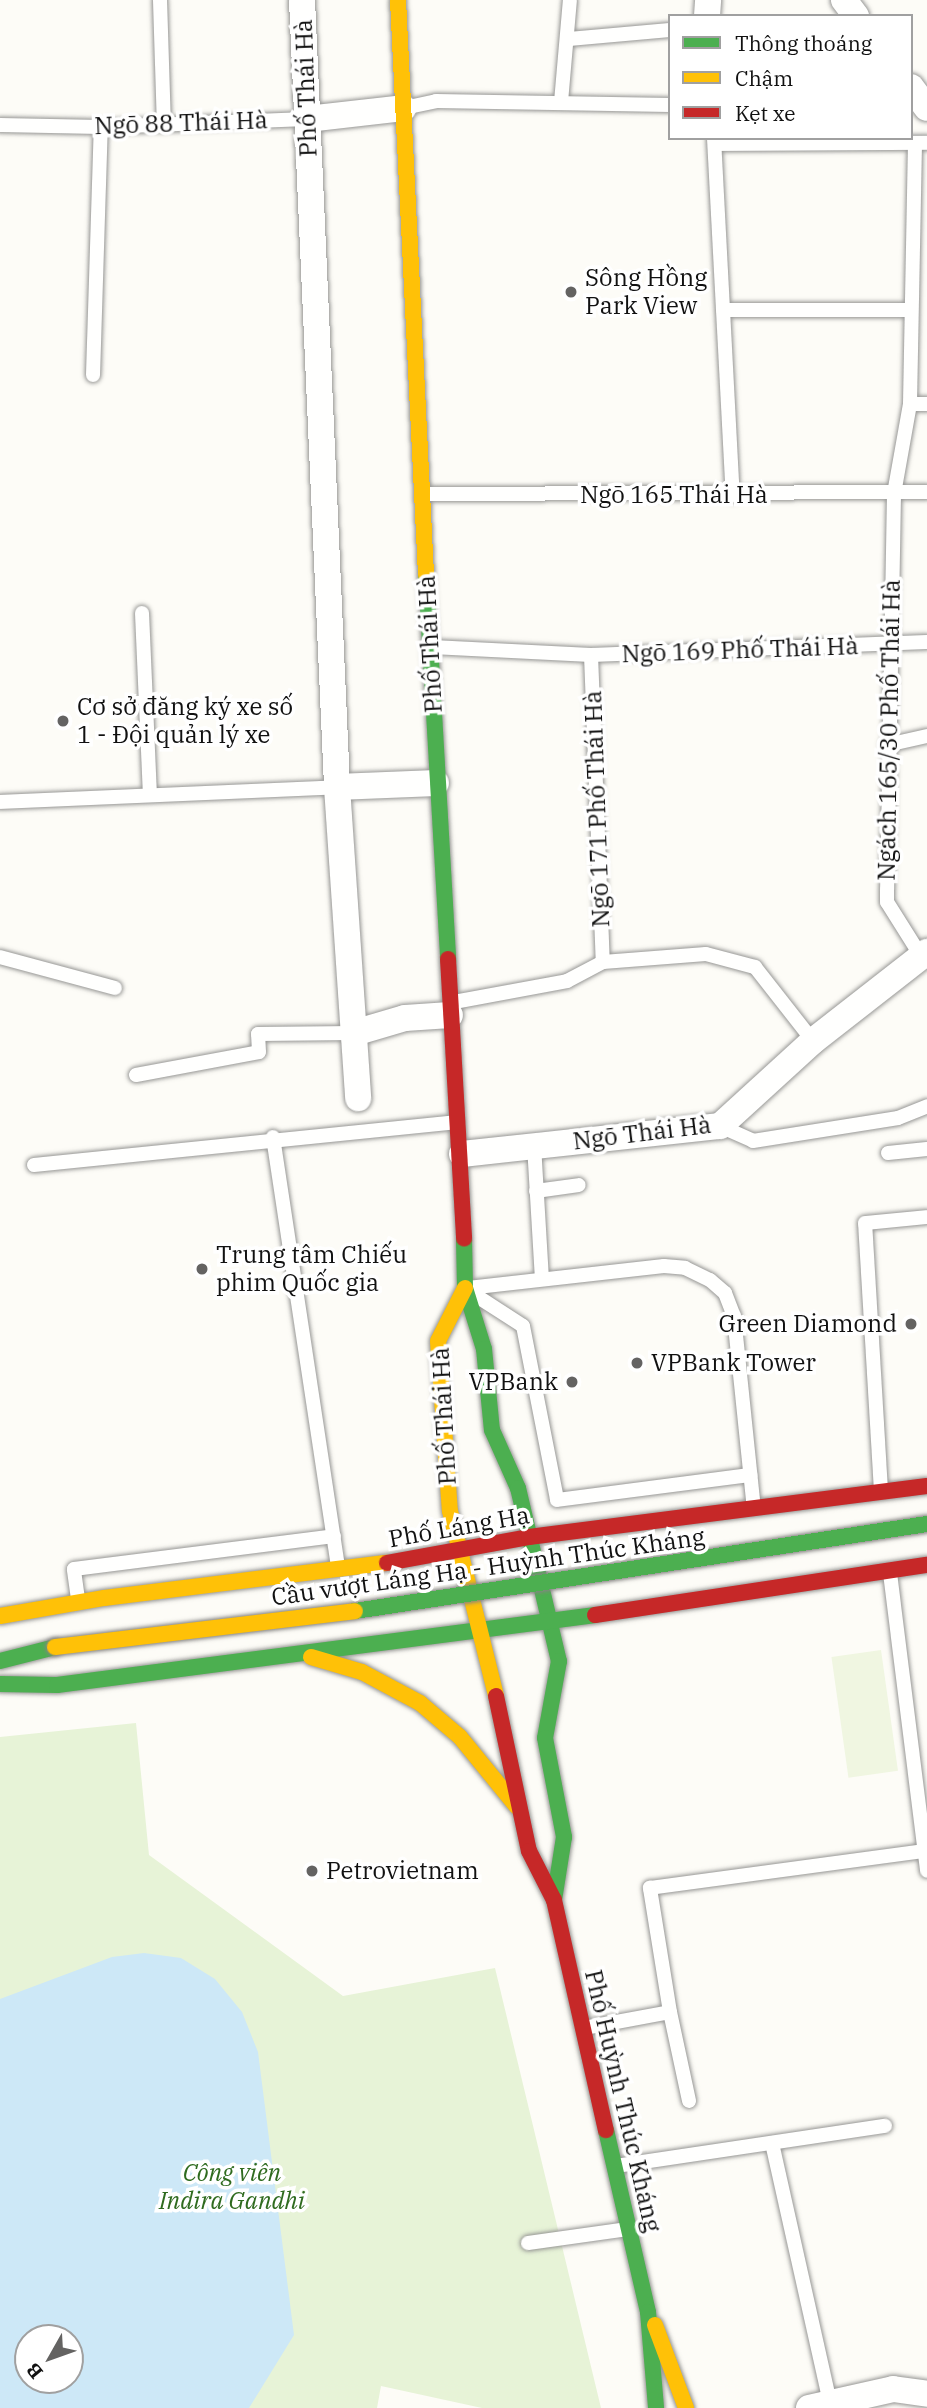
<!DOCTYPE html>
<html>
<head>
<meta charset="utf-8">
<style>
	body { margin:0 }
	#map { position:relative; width:927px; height:2408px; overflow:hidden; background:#fdfcf7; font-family:"IBM Plex Serif",serif }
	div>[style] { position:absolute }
	.green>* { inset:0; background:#e7f3d7 }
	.pitch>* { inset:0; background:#f0f6e1; transform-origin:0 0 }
	.water>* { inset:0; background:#cde8f7 }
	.roads { filter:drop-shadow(0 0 2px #979795) drop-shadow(0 0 2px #979795) }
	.lane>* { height:14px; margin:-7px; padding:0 7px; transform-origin:7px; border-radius:7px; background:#fffffe }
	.street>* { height:26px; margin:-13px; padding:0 13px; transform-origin:13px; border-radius:13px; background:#fffffe }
	.fast>* { height:16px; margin:-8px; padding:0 8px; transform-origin:8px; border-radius:8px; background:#4caf50 }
	.slow>* { height:16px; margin:-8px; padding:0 8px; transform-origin:8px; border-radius:8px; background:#ffc107 }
	.jam>* { height:16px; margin:-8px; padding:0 8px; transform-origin:8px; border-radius:8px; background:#c62828 }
	.bridges { filter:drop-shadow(0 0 2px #858482) drop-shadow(0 0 2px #858482) }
	.fast-bridge>* { height:16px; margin:-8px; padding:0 8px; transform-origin:8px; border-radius:8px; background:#4caf50 }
	.slow-bridge>* { height:16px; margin:-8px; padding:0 8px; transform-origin:8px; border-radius:8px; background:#ffc107 }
	.dots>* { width:19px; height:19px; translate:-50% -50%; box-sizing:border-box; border:4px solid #fff; border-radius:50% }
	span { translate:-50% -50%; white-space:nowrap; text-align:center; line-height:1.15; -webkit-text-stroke:7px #fff; paint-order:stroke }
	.street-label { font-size:24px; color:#111 }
	.poi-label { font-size:24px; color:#111 }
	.left { translate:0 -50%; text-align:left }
	.right { translate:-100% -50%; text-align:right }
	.park-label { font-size:24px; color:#2f6b1f; font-style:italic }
	.legend { position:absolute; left:668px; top:14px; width:245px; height:126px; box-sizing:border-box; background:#fff; border:2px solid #a0a0a0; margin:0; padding:9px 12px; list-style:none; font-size:21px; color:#111 }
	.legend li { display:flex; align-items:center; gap:14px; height:35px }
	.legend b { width:35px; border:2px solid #a0a0a0 }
	.north { position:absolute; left:14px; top:2324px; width:70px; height:70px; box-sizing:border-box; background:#fff; border:2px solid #a0a0a0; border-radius:50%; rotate:230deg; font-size:19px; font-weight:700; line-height:28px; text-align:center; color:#111 }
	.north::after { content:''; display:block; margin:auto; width:24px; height:32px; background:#646362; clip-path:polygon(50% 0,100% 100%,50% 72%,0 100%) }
</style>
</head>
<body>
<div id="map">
	<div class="green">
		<div style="clip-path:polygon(evenodd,136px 1723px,149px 1855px,343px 1996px,495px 1968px,601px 2408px,482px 2408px,381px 2386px,377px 2408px,0 2408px,0 1737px,136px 1723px,28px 2338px,70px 2338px,70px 2380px,28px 2380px,28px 2338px)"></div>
	</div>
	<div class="pitch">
		<div style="left:881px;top:1650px;width:122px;height:50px;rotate:82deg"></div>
	</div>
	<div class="water">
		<div style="clip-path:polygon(evenodd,144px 1953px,181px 1958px,215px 1979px,242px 2012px,258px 2052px,294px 2335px,249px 2408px,0 2408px,0 1999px,112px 1957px,144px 1953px,28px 2338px,70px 2338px,70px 2380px,28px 2380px,28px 2338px)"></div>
	</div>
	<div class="roads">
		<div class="lane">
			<div style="left:160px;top:0;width:125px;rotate:88.2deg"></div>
			<div style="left:569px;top:39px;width:101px;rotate:-5.1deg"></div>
			<div style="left:561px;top:102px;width:102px;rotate:-85deg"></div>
			<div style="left:404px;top:108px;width:33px;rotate:-12deg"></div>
			<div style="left:436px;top:101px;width:234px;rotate:1deg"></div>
			<div style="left:0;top:125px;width:101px;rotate:1.1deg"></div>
			<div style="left:101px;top:127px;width:206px;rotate:-2.2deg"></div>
			<div style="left:714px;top:138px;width:358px;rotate:87deg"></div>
			<div style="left:915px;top:143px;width:261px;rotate:91.1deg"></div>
			<div style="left:910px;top:404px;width:91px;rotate:100.1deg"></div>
			<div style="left:894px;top:494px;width:396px;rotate:91deg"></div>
			<div style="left:887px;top:890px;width:12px;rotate:90deg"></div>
			<div style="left:887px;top:902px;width:64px;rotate:57.8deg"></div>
			<div style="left:715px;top:144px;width:212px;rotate:-0.3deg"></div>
			<div style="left:723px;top:310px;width:186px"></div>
			<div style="left:93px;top:375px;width:248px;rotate:-88.2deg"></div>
			<div style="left:910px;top:404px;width:17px"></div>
			<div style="left:423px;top:494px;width:504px;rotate:-0.23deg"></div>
			<div style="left:142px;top:613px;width:182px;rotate:87.5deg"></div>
			<div style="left:432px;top:647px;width:159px;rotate:2.9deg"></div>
			<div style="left:591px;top:655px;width:336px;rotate:-2.2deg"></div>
			<div style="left:591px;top:655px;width:307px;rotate:87.8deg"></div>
			<div style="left:887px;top:745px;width:41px;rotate:-12.7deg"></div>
			<div style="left:0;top:802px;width:337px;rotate:-2.5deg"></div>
			<div style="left:0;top:957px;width:119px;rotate:15.1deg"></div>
			<div style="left:454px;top:1002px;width:115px;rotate:-10.5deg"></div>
			<div style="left:567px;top:981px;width:41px;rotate:-27.8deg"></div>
			<div style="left:603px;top:962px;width:103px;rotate:-4.4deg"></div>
			<div style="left:706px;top:954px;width:51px;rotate:14.9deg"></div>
			<div style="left:755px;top:967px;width:94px;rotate:51.9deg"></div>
			<div style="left:136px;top:1075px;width:125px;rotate:-10.6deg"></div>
			<div style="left:259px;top:1052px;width:18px;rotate:-93deg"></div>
			<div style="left:258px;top:1034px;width:96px;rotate:-0.6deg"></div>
			<div style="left:720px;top:1126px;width:36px;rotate:24deg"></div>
			<div style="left:753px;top:1141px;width:147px;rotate:-9deg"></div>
			<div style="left:898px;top:1118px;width:31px;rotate:-22deg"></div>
			<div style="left:273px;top:1137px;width:435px;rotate:81.4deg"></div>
			<div style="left:534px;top:1145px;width:134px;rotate:86.6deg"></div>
			<div style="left:888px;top:1153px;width:39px;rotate:-6deg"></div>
			<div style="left:34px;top:1165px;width:426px;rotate:-5.8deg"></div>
			<div style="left:536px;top:1191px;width:43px;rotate:-7.9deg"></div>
			<div style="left:468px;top:1288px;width:197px;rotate:-6.4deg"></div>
			<div style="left:664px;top:1266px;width:21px;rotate:5deg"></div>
			<div style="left:685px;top:1268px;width:28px;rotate:26deg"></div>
			<div style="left:710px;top:1280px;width:20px;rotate:41deg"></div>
			<div style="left:725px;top:1293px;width:25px;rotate:69deg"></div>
			<div style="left:734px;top:1316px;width:193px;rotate:84.1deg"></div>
			<div style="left:475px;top:1295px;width:57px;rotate:32.9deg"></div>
			<div style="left:523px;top:1326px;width:177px;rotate:78.9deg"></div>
			<div style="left:557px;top:1500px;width:195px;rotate:-7.4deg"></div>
			<div style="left:881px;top:1491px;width:268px;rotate:-93.4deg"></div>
			<div style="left:865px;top:1223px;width:62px;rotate:-5.5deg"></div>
			<div style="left:890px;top:1573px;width:300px;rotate:82.9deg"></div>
			<div style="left:78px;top:1599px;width:30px;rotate:-98deg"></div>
			<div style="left:74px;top:1569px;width:262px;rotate:-7.2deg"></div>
			<div style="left:670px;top:2012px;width:91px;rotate:77.9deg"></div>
			<div style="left:584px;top:2028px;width:87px;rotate:-10.5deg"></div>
			<div style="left:670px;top:2012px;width:126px;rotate:-99.2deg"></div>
			<div style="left:650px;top:1888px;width:276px;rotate:-7.7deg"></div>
			<div style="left:772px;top:2143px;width:266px;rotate:77.4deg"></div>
			<div style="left:616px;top:2166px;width:272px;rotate:-8.5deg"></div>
			<div style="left:528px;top:2243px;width:101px;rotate:-8deg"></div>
		</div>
		<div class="street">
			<div style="left:302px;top:0;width:788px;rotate:87.45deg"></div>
			<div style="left:337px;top:787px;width:312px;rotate:86.1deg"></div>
			<div style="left:844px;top:0;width:20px;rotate:53deg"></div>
			<div style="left:707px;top:16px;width:16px;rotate:-86deg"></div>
			<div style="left:911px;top:87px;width:26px;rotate:53deg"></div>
			<div style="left:307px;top:119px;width:97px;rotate:-6.5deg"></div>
			<div style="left:337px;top:787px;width:99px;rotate:-2.3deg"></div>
			<div style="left:354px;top:1033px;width:53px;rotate:-16.4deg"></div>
			<div style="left:405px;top:1018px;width:45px;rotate:-3.8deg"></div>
			<div style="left:462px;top:1154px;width:260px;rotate:-6.2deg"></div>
			<div style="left:720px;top:1126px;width:126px;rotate:-42.4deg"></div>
			<div style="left:813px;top:1041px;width:145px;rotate:-38deg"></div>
			<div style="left:809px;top:2408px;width:86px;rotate:-12.7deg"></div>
			<div style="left:893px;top:2389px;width:34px;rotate:8deg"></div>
		</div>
		<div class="fast">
			<div style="left:426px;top:574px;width:386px;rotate:86.7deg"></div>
			<div style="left:464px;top:1239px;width:49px;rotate:88.8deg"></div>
			<div style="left:465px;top:1288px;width:64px;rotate:72.7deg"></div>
			<div style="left:484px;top:1349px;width:81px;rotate:84.4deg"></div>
			<div style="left:492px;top:1430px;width:64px;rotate:65.9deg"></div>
			<div style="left:518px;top:1488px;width:178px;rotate:76.7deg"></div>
			<div style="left:559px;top:1661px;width:78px;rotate:100.3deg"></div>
			<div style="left:545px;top:1738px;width:101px;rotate:79.1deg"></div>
			<div style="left:564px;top:1837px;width:64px;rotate:99deg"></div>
			<div style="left:0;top:1661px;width:57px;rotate:-14.3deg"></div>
			<div style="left:0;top:1684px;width:57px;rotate:1deg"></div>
			<div style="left:57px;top:1685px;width:543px;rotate:-7.41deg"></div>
			<div style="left:606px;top:2130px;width:187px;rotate:77deg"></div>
			<div style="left:648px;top:2312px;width:96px;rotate:85.2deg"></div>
		</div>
		<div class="slow">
			<div style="left:398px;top:0;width:575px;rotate:87.21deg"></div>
			<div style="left:465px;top:1288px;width:59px;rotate:117deg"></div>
			<div style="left:438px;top:1341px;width:170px;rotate:86deg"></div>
			<div style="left:450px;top:1511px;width:191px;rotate:76deg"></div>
			<div style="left:0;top:1616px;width:106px;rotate:-9.8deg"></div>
			<div style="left:104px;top:1598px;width:285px;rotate:-7.1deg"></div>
			<div style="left:311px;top:1657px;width:53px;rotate:16.4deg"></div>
			<div style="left:362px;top:1672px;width:66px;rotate:28.1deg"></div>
			<div style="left:420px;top:1703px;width:52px;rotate:40.4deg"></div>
			<div style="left:460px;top:1737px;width:90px;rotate:50.8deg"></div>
			<div style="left:655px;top:2325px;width:89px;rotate:69.5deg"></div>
		</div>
		<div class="jam">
			<div style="left:448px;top:959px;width:280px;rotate:86.7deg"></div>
			<div style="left:387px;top:1563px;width:144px;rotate:-10.4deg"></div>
			<div style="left:529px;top:1537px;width:401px;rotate:-7.3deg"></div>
			<div style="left:595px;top:1615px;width:336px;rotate:-8.6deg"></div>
			<div style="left:496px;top:1696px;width:158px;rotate:78deg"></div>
			<div style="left:529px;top:1851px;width:55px;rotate:63deg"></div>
			<div style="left:554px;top:1900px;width:236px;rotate:77.3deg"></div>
		</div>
	</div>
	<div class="bridges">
		<div class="fast-bridge">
			<div style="left:355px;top:1611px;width:579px;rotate:-8.65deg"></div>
		</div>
		<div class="slow-bridge">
			<div style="left:55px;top:1647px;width:302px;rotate:-6.8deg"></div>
		</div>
	</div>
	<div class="dots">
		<div style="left:571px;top:292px;background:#646362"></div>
		<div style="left:63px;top:721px;background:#646362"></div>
		<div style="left:202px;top:1269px;background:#646362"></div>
		<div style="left:911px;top:1324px;background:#646362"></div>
		<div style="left:637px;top:1363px;background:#646362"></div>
		<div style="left:572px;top:1382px;background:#646362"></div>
		<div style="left:312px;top:1871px;background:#646362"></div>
	</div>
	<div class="street-label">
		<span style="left:306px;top:88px;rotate:-92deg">Phố Thái Hà</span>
		<span style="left:181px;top:123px;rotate:-2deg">Ngõ 88 Thái Hà</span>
		<span style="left:674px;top:495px">Ngõ 165 Thái Hà</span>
		<span style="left:430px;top:644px;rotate:-93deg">Phố Thái Hà</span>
		<span style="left:740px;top:650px;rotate:-2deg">Ngõ 169 Phố Thái Hà</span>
		<span style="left:889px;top:730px;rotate:-89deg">Ngách 165/30 Phố Thái Hà</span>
		<span style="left:597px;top:809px;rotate:-92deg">Ngõ 171 Phố Thái Hà</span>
		<span style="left:642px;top:1133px;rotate:-7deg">Ngõ Thái Hà</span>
		<span style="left:444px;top:1416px;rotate:-93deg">Phố Thái Hà</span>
		<span style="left:459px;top:1527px;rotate:-10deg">Phố Láng Hạ</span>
		<span style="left:488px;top:1567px;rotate:-8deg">Cầu vượt Láng Hạ - Huỳnh Thúc Kháng</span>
		<span style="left:623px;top:2101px;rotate:77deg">Phố Huỳnh Thúc Kháng</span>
	</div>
	<div class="poi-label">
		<span class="left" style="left:585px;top:292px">Sông Hồng<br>Park View</span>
		<span class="left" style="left:77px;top:721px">Cơ sở đăng ký xe số<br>1 - Đội quản lý xe</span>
		<span class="left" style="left:216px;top:1269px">Trung tâm Chiếu<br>phim Quốc gia</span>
		<span class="right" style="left:897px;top:1324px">Green Diamond</span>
		<span class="left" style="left:651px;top:1363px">VPBank Tower</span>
		<span class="right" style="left:558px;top:1382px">VPBank</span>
		<span class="left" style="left:326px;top:1871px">Petrovietnam</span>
	</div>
	<div class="park-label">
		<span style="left:232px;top:2187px">Công viên<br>Indira Gandhi</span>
	</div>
	<ul class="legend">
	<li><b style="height:9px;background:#4caf50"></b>Thông thoáng</li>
	<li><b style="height:9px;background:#ffc107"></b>Chậm</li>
	<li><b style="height:9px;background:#c62828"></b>Kẹt xe</li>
	</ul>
	<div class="north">B</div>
</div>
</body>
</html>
